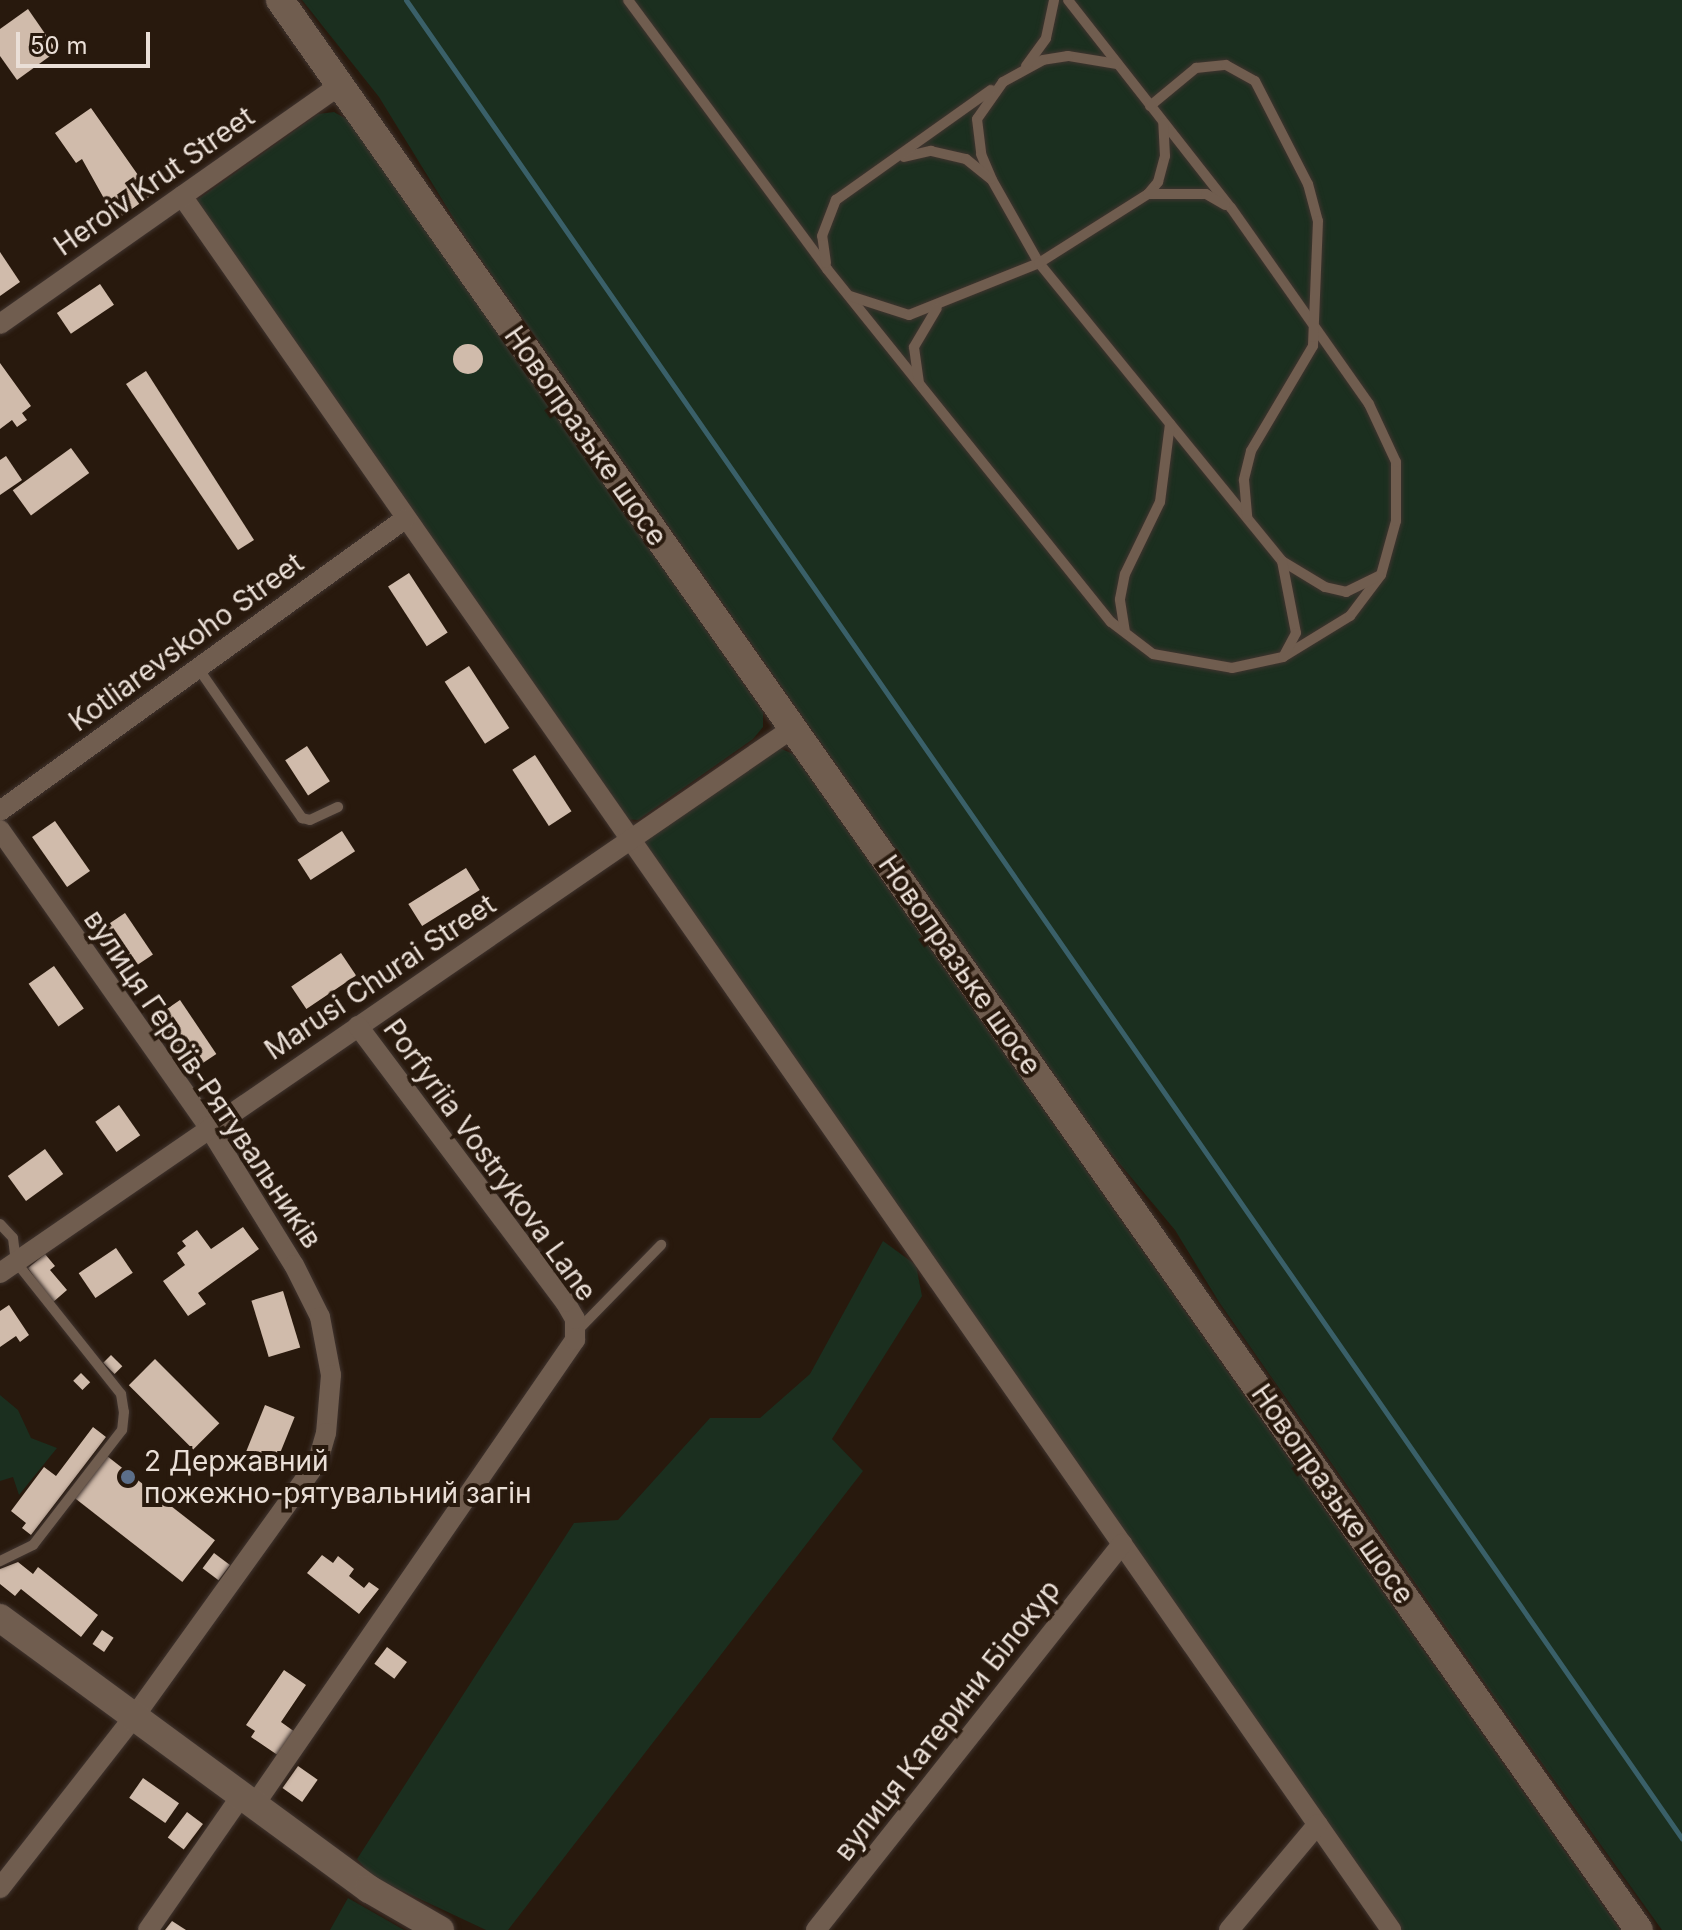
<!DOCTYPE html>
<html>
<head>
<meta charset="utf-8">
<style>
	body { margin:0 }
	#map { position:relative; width:1682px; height:1930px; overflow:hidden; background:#28190d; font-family:Inter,sans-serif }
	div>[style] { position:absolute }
	.green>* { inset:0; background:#1b2f1f }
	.stream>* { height:5px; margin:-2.5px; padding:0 2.5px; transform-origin:2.5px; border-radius:2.5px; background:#3a6069 }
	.building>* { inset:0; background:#d0bbab; transform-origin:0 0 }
	.round { border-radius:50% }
	.roads { filter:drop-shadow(0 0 2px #40342f) drop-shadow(0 0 2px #40342f) }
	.lane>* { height:10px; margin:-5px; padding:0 5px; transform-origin:5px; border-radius:5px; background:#705d4f }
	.street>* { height:20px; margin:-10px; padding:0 10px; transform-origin:10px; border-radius:10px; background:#705d4f }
	.secondary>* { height:28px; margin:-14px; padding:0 14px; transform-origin:14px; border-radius:14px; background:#705d4f }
	.dots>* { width:22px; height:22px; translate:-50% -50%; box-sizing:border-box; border:4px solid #28190d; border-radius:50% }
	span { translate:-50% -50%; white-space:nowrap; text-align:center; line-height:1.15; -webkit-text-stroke:8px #28190d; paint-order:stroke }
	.street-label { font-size:28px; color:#eadfd7 }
	.poi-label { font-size:28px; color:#eadfd7 }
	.left { translate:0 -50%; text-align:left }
	.scale { position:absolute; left:16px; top:32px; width:134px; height:36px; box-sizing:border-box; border:4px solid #eadfd7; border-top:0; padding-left:10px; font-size:24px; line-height:28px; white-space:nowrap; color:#eadfd7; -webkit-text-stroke:6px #28190d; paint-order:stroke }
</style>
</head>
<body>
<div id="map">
	<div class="green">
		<div style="clip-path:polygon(302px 0,1682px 0,1682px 1930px,1662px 1930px,1501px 1706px,1219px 1302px,1175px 1230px,1105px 1146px,464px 235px,379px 97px)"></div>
		<div style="clip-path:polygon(334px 112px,350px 121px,763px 712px,763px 727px,753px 739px,638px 820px,623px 819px,196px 206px,197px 200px,318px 114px)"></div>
		<div style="clip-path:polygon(775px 746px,793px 754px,1620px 1930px,1401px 1930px,643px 840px)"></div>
		<div style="clip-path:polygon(883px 1241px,916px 1265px,922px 1296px,832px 1439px,863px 1471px,508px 1930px,486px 1930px,373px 1877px,357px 1859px,574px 1523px,618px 1520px,710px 1418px,760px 1418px,810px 1374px)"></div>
		<div style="clip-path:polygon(0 1395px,18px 1410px,31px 1438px,57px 1448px,19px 1495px,13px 1477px,0 1481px)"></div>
		<div style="clip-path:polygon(348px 1898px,404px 1930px,330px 1930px)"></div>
	</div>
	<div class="stream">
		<div style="left:406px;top:0;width:2238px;rotate:55.24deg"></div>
	</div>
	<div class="building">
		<div style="clip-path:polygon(28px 9px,57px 51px,17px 80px,0 56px,0 29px)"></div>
		<div style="clip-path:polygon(91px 108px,152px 195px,116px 220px,82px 159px,76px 163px,55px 133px)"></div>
		<div style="clip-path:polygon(0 252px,20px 282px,0 296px)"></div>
		<div style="left:100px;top:284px;width:25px;height:52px;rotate:56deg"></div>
		<div class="round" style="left:453px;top:344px;width:30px;height:30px"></div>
		<div style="clip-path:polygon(0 363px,31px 406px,22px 413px,27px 420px,17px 427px,12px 420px,0 429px)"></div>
		<div style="clip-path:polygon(146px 371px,254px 540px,238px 550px,126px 384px)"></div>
		<div style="left:71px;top:448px;width:31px;height:72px;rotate:54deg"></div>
		<div style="clip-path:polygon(6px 456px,22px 480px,0 495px,0 460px)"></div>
		<div style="left:409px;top:573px;width:71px;height:25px;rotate:57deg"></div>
		<div style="left:469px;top:666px;width:74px;height:29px;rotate:57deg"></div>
		<div style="left:307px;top:746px;width:42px;height:26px;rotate:57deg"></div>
		<div style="left:535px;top:755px;width:67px;height:27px;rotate:57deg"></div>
		<div style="left:55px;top:821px;width:61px;height:28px;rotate:55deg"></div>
		<div style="left:342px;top:831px;width:24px;height:53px;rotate:57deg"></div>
		<div style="left:466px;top:868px;width:26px;height:68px;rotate:58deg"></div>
		<div style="left:125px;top:913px;width:50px;height:27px;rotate:56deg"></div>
		<div style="left:341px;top:953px;width:27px;height:60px;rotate:56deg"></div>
		<div style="left:54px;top:966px;width:52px;height:31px;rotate:55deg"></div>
		<div style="left:180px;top:1000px;width:65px;height:28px;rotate:56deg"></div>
		<div style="left:119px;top:1105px;width:37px;height:29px;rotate:55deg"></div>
		<div style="left:45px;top:1149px;width:31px;height:46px;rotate:54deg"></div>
		<div style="clip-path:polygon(243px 1227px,259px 1249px,198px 1293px,206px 1304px,188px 1316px,163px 1281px,185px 1265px,177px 1253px,186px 1246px,182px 1241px,197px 1230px,211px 1249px)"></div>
		<div style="left:116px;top:1248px;width:30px;height:45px;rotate:56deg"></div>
		<div style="clip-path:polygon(45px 1254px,55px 1266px,50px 1270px,67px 1290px,52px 1303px,28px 1268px)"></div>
		<div style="left:283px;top:1291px;width:59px;height:33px;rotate:73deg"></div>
		<div style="clip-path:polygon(9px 1305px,29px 1335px,20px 1342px,16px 1336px,0 1347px,0 1311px)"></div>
		<div style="left:111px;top:1355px;width:16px;height:11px;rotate:45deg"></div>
		<div style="left:155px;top:1359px;width:91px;height:37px;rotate:45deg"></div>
		<div style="left:81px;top:1373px;width:13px;height:11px;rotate:45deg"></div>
		<div style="left:265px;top:1405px;width:32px;height:50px;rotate:22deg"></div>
		<div style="clip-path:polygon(93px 1427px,106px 1437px,31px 1535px,22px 1528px,26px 1523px,11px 1511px,44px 1467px,56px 1476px)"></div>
		<div style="left:107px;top:1456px;width:137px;height:53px;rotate:38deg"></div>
		<div style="left:214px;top:1553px;width:20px;height:19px;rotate:37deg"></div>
		<div style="clip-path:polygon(322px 1555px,333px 1563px,338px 1556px,354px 1569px,349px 1576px,364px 1588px,369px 1582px,379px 1589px,359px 1614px,307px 1573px)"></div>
		<div style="clip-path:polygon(18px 1562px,33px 1574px,38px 1567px,98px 1615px,81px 1637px,21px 1589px,15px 1596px,0 1584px,0 1569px)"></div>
		<div style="left:102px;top:1630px;width:14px;height:17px;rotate:34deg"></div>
		<div style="left:387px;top:1647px;width:25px;height:21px;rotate:37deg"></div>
		<div style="clip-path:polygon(284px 1670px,306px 1685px,281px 1722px,295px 1732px,279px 1756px,251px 1737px,255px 1731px,246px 1725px)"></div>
		<div style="left:298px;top:1766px;width:24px;height:27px;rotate:35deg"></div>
		<div style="left:143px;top:1778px;width:44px;height:24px;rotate:35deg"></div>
		<div style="left:187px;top:1812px;width:20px;height:32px;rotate:37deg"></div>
		<div style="clip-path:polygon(172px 1921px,186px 1930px,165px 1930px)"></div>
	</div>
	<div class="roads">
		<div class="lane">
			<div style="left:628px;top:0;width:335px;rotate:53.5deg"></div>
			<div style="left:827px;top:269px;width:453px;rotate:51.2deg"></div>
			<div style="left:1111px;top:622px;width:53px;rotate:37.3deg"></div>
			<div style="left:1153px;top:654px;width:80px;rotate:10deg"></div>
			<div style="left:1232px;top:668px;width:52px;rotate:-12.2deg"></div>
			<div style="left:1283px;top:657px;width:79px;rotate:-31.5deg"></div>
			<div style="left:1350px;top:616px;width:51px;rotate:-52.9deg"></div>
			<div style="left:1381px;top:575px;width:56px;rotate:-74.5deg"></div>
			<div style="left:1396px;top:521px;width:59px;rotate:-90deg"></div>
			<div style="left:1396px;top:462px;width:64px;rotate:-115deg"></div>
			<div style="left:1369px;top:404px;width:240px;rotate:-125.1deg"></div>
			<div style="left:1231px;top:208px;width:264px;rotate:-128.1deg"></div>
			<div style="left:1117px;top:64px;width:50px;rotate:-170.7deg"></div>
			<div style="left:1068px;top:56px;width:25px;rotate:171deg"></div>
			<div style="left:1043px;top:60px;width:46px;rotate:151.2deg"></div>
			<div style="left:1003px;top:82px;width:45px;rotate:125.1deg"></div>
			<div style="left:977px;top:119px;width:35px;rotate:83deg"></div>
			<div style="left:981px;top:154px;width:28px;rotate:67deg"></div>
			<div style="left:992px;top:180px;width:95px;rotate:60.5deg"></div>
			<div style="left:1039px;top:263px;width:385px;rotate:50.8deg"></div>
			<div style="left:1282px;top:561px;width:50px;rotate:31.2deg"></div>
			<div style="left:1325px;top:587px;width:22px;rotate:13deg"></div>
			<div style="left:1346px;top:592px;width:37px;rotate:-26deg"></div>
			<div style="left:1026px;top:66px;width:34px;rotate:-54deg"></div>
			<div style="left:1046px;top:38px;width:39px;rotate:-78deg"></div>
			<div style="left:1150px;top:106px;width:60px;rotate:-39.6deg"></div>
			<div style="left:1196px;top:68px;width:30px;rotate:-6deg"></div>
			<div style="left:1226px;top:65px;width:33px;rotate:29deg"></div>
			<div style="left:1255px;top:81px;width:116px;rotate:62.8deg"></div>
			<div style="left:1308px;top:184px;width:38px;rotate:75deg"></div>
			<div style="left:1318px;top:221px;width:125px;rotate:92.3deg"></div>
			<div style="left:1313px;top:346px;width:122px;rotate:120.6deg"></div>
			<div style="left:1251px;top:451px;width:30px;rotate:104deg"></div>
			<div style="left:1244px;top:480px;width:37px;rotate:85deg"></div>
			<div style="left:904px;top:157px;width:28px;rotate:-13deg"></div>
			<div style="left:931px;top:151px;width:36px;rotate:13deg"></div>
			<div style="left:966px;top:159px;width:32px;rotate:39deg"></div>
			<div style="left:1148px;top:194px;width:16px;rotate:-50deg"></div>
			<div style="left:1158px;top:182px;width:27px;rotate:-75deg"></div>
			<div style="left:1165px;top:156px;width:33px;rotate:-93deg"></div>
			<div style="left:826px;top:263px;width:27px;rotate:-98deg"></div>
			<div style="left:822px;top:236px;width:39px;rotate:-69deg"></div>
			<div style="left:836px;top:200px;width:190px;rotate:-35.4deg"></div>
			<div style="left:850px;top:296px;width:62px;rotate:17.9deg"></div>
			<div style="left:909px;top:315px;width:140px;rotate:-21.8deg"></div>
			<div style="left:1039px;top:263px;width:129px;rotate:-32.3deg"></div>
			<div style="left:1148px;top:194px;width:58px"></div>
			<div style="left:1206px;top:194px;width:22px;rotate:30deg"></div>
			<div style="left:919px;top:383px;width:36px;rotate:-98deg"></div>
			<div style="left:914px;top:347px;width:45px;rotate:-59.5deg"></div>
			<div style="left:1282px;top:561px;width:73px;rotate:79deg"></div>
			<div style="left:1296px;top:633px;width:27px;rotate:118deg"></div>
			<div style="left:1125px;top:632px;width:33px;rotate:-99deg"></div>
			<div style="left:1120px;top:599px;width:25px;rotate:-79deg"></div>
			<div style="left:1125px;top:574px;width:80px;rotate:-64.1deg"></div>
			<div style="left:1160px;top:502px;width:79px;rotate:-82.7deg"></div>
			<div style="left:198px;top:668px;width:183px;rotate:55.3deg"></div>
			<div style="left:302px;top:818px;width:8px;rotate:14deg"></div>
			<div style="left:310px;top:820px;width:31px;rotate:-25deg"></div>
			<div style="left:0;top:1224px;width:19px;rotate:47deg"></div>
			<div style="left:13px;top:1238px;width:24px;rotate:83deg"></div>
			<div style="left:16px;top:1262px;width:169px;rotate:51.5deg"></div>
			<div style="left:121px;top:1394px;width:18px;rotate:81deg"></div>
			<div style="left:124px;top:1412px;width:18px;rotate:96deg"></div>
			<div style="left:122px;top:1430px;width:145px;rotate:127.7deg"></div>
			<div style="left:33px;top:1545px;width:37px;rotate:154deg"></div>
			<div style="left:576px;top:1332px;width:122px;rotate:-45.7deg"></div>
		</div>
		<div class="street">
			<div style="left:182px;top:196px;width:2114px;rotate:55.11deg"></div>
			<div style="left:0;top:324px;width:416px;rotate:-35.1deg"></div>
			<div style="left:0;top:811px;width:499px;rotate:-35.8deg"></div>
			<div style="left:0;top:830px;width:362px;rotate:54.9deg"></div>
			<div style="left:208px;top:1126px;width:163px;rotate:58.3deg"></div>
			<div style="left:294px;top:1265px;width:58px;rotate:63.4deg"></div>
			<div style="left:320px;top:1317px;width:59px;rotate:79.3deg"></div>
			<div style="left:331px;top:1375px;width:58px;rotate:94.9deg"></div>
			<div style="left:326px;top:1433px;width:29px;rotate:106deg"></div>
			<div style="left:318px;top:1461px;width:317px;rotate:125.7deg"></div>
			<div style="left:133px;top:1718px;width:216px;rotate:128deg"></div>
			<div style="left:0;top:1273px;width:962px;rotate:-34.5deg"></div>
			<div style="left:255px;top:1804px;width:564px;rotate:-55.41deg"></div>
			<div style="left:575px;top:1340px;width:21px;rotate:-90deg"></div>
			<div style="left:575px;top:1319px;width:20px;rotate:-120deg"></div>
			<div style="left:565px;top:1302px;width:345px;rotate:-126.9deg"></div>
			<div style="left:148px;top:1930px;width:165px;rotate:-55.2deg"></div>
			<div style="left:816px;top:1930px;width:493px;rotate:-51.6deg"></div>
			<div style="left:1229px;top:1930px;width:138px;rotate:-50deg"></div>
		</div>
		<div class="secondary">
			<div style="left:280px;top:0;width:2360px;rotate:54.85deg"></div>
			<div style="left:0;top:1618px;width:458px;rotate:36.3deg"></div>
			<div style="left:369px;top:1889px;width:82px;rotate:30deg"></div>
		</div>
	</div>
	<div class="dots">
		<div style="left:128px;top:1477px;background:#5c6f8a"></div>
	</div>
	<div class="street-label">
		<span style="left:154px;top:181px;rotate:-35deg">Heroiv Krut Street</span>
		<span style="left:586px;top:436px;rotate:55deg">Новопразьке шосе</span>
		<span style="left:186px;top:642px;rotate:-36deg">Kotliarevskoho Street</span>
		<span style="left:960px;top:965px;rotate:55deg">Новопразьке шосе</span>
		<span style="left:380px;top:977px;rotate:-34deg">Marusi Churai Street</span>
		<span style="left:203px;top:1079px;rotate:56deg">вулиця Героїв-Рятувальників</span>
		<span style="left:490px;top:1160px;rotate:54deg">Porfyriia Vostrykova Lane</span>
		<span style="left:1333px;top:1494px;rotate:55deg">Новопразьке шосе</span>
		<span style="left:947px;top:1720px;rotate:-52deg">вулиця Катерини Білокур</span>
	</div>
	<div class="poi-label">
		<span class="left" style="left:144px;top:1477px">2 Державний<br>пожежно-рятувальний загін</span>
	</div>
	<div class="scale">50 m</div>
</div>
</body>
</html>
